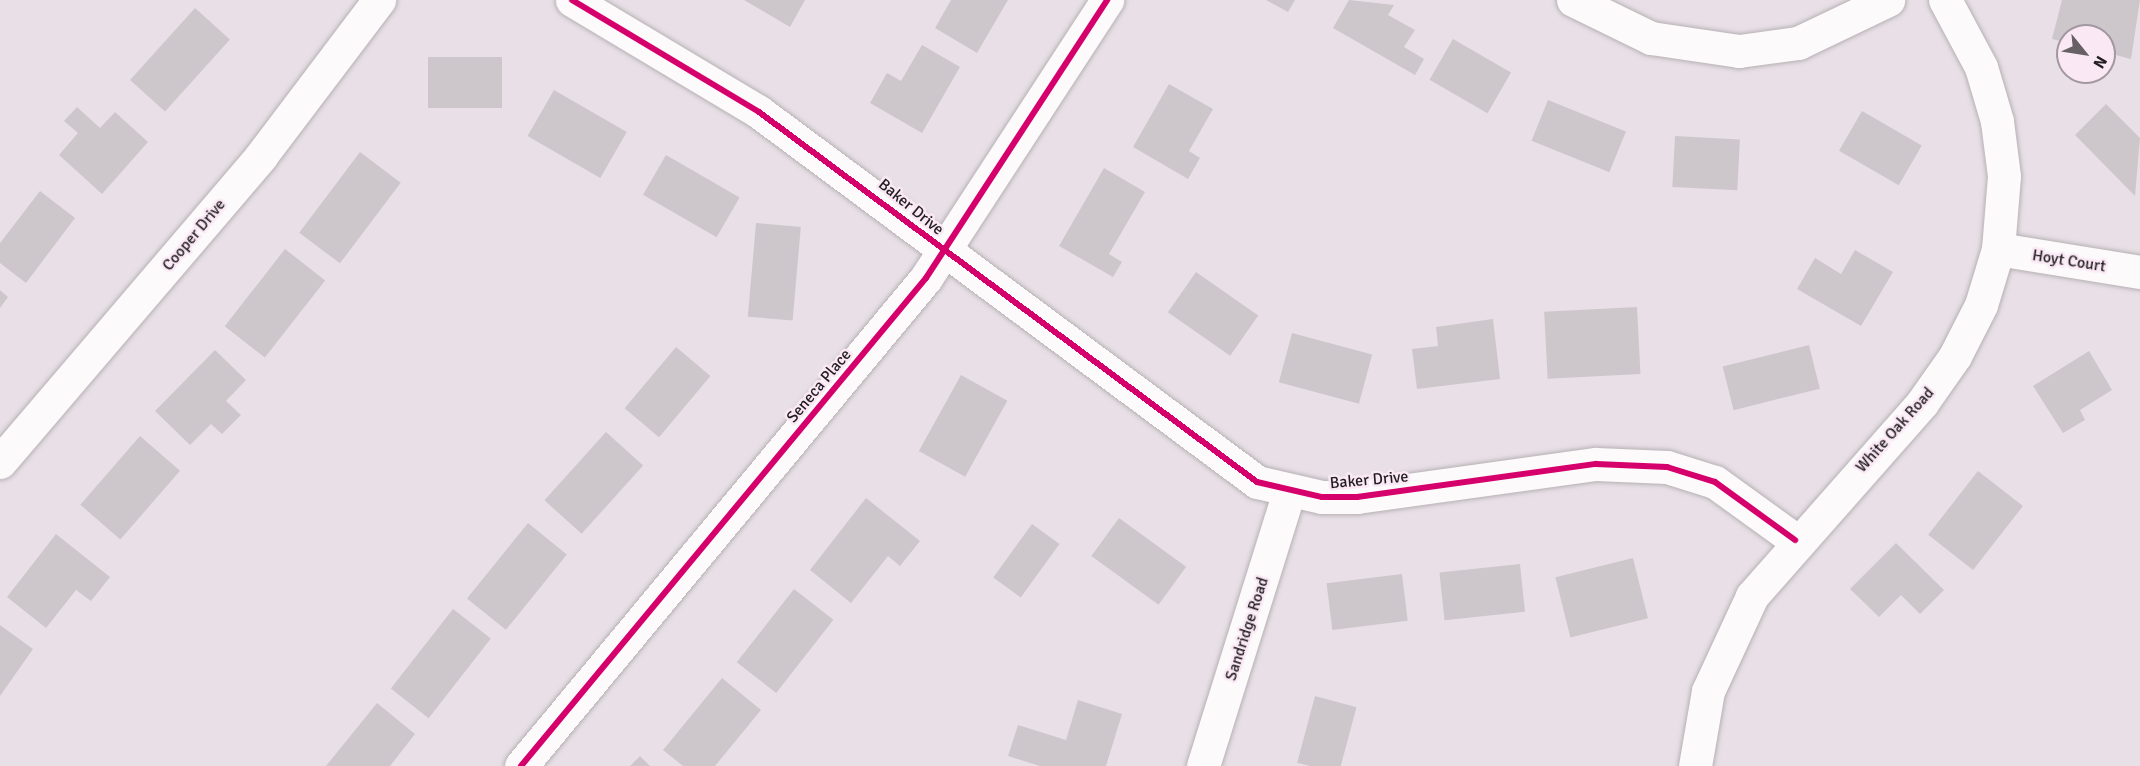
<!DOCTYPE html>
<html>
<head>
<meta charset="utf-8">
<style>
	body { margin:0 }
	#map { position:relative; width:2140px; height:766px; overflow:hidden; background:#e8e0e6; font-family:Signika,sans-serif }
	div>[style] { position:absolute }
	.building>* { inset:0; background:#cdc7cc; transform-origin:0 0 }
	.roads { filter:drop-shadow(0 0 2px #b6b0b4) drop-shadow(0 0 2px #b6b0b4) }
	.street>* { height:33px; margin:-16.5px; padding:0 16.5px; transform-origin:16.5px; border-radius:16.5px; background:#fcfafb }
	.secondary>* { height:33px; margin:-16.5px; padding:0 16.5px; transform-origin:16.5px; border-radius:16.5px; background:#fcfafb }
	.cycleway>* { height:6px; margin:-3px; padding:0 3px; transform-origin:3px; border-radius:3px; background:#d6006c }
	span { translate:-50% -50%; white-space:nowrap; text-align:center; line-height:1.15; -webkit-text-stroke:5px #fae9f5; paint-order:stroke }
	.street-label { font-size:16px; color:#211c20 }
	.north { position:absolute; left:2056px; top:24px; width:60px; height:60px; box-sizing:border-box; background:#fae9f5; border:2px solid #a397a0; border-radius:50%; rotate:120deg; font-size:16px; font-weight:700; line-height:24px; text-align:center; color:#211c20 }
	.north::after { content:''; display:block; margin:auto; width:21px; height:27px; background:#676165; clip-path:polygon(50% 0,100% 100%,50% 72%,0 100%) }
</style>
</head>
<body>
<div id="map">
	<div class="building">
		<div style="clip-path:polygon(744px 0,805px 0,790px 27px)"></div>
		<div style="clip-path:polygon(951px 0,1008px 0,977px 53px,935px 28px)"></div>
		<div style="clip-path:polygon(1266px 0,1295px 0,1288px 12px)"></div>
		<div style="clip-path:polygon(1349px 0,1394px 5px,1388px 15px,1415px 30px,1404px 47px,1424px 59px,1415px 75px,1333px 28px)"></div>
		<div style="clip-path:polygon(2062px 0,2140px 0,2131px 59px,2104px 52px,2104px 36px,2068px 36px,2068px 43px,2052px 39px)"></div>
		<div style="left:195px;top:8px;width:47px;height:97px;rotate:42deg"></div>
		<div style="left:1453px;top:39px;width:67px;height:47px;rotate:30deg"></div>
		<div style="clip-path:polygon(922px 45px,960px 67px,922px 133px,870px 103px,887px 73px,901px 81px)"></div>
		<div style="left:502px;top:57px;width:51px;height:74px;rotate:90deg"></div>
		<div style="clip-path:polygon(1169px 84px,1213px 109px,1189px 151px,1200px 158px,1188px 179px,1133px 147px)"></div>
		<div style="left:554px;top:90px;width:84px;height:53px;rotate:30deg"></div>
		<div style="left:1548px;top:100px;width:84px;height:44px;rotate:22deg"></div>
		<div style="clip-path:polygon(2106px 104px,2140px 138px,2135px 196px,2075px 135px)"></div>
		<div style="clip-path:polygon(77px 107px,100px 128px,115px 112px,148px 142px,102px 194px,59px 155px,78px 133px,64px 121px)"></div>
		<div style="left:1862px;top:111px;width:69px;height:46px;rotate:30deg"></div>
		<div style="left:1675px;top:136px;width:65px;height:51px;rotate:3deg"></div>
		<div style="left:360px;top:152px;width:51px;height:101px;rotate:37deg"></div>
		<div style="left:666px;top:155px;width:85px;height:46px;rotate:30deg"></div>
		<div style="clip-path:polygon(1104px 168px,1145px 192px,1109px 254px,1122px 262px,1113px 277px,1059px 246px)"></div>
		<div style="clip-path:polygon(40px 191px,75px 218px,26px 283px,0 263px,0 243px)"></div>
		<div style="left:756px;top:223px;width:45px;height:94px;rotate:5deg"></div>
		<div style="left:285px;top:249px;width:51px;height:98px;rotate:38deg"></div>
		<div style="clip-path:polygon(1855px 250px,1893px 272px,1861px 326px,1797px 289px,1815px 258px,1841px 274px)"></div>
		<div style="left:1196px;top:272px;width:76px;height:49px;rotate:35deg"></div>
		<div style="clip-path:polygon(0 290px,8px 297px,0 308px)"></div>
		<div style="left:1637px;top:307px;width:67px;height:93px;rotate:87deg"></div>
		<div style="clip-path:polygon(1493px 319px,1500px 379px,1417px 389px,1412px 349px,1438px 346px,1436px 327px)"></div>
		<div style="left:1292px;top:333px;width:83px;height:51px;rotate:15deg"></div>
		<div style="left:1809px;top:345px;width:45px;height:89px;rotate:76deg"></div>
		<div style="left:676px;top:347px;width:45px;height:80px;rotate:40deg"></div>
		<div style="clip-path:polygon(215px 350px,246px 380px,226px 401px,241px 415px,222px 434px,211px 424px,190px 445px,155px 411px)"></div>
		<div style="clip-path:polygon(2089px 351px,2112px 390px,2080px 410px,2085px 420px,2063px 433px,2033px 386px)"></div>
		<div style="left:961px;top:375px;width:53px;height:87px;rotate:29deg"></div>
		<div style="left:606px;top:432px;width:50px;height:92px;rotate:42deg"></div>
		<div style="left:140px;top:436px;width:53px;height:91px;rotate:41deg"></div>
		<div style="left:1978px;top:471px;width:57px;height:81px;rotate:38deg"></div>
		<div style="clip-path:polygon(866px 498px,920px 541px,900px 566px,888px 556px,851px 603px,810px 570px)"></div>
		<div style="left:1119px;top:518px;width:83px;height:47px;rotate:36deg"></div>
		<div style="left:528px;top:523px;width:50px;height:97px;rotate:39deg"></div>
		<div style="left:1032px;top:524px;width:34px;height:66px;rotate:36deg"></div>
		<div style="clip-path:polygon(56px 534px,110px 577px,91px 601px,76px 590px,46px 628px,7px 597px)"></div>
		<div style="clip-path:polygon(1896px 543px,1944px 590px,1920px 614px,1901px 595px,1879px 617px,1850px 589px)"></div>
		<div style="left:1633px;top:558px;width:62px;height:80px;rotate:76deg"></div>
		<div style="left:1520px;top:564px;width:48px;height:81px;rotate:84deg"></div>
		<div style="left:1402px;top:574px;width:47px;height:76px;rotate:83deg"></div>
		<div style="left:794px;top:589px;width:50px;height:93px;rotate:38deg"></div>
		<div style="left:453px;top:609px;width:48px;height:101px;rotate:38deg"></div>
		<div style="clip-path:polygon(0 625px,33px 649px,0 696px)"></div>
		<div style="clip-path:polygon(722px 678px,761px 710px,715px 766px,683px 766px,663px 750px)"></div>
		<div style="left:1315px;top:696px;width:43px;height:69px;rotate:15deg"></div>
		<div style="clip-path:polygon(1078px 700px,1122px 714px,1106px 766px,1040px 766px,1008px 756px,1018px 725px,1066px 740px)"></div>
		<div style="clip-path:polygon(377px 703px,415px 734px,390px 766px,326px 766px)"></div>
		<div style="clip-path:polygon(640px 756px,650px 766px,630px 766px)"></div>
	</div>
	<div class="roads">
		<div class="street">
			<div style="left:572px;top:0;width:218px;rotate:30.9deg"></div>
			<div style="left:759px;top:112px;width:620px;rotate:36.61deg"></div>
			<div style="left:1257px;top:482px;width:67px;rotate:13deg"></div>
			<div style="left:1322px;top:497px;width:35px"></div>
			<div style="left:1357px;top:497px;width:241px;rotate:-7.9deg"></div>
			<div style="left:1596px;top:464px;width:71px;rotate:2.4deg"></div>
			<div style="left:1667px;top:467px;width:50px;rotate:17.4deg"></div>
			<div style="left:1715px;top:482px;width:99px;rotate:35.9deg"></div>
			<div style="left:1573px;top:0;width:87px;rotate:26deg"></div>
			<div style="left:1651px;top:38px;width:89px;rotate:8.4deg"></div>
			<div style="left:1739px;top:51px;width:60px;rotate:-7.7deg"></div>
			<div style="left:1798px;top:43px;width:100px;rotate:-25.5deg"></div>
			<div style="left:1998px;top:249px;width:144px;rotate:9.2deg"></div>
			<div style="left:0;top:462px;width:402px;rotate:-49.5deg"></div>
			<div style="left:261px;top:156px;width:196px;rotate:-52.9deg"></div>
			<div style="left:1203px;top:766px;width:287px;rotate:-72.6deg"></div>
			<div style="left:1695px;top:766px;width:76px;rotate:-80.2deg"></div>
			<div style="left:1708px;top:691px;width:105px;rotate:-65.1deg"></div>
			<div style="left:1752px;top:596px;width:257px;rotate:-48.6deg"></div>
			<div style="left:1922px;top:403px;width:57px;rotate:-54.9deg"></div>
			<div style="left:1955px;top:356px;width:57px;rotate:-63deg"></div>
			<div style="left:1981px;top:305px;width:59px;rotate:-73.1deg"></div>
			<div style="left:1998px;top:249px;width:73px;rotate:-85.3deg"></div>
			<div style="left:2004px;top:176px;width:55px;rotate:-97.3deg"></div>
			<div style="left:1997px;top:121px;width:56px;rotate:-106.5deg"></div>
			<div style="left:1981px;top:67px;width:76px;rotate:-118.2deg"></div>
		</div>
		<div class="secondary">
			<div style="left:521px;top:766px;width:634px;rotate:-50.31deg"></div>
			<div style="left:926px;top:278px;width:332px;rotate:-56.9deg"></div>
		</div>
	</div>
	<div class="cycleway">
		<div style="left:572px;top:0;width:218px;rotate:30.9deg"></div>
		<div style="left:759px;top:112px;width:620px;rotate:36.61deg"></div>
		<div style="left:1257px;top:482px;width:67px;rotate:13deg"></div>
		<div style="left:1322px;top:497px;width:35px"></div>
		<div style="left:1357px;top:497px;width:241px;rotate:-7.9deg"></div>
		<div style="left:1596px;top:464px;width:71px;rotate:2.4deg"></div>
		<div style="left:1667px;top:467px;width:50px;rotate:17.4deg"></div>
		<div style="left:1715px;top:482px;width:99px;rotate:35.9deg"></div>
		<div style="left:521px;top:766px;width:634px;rotate:-50.31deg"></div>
		<div style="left:926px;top:278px;width:332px;rotate:-56.9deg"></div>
	</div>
	<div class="street-label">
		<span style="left:911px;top:207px;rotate:39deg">Baker Drive</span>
		<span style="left:194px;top:235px;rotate:-50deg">Cooper Drive</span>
		<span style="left:2069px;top:261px;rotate:9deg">Hoyt Court</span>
		<span style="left:819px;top:386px;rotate:-50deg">Seneca Place</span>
		<span style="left:1895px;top:430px;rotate:-48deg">White Oak Road</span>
		<span style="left:1369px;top:480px;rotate:-5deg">Baker Drive</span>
		<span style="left:1247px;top:629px;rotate:-72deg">Sandridge Road</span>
	</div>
	<div class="north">N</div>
</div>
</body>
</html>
